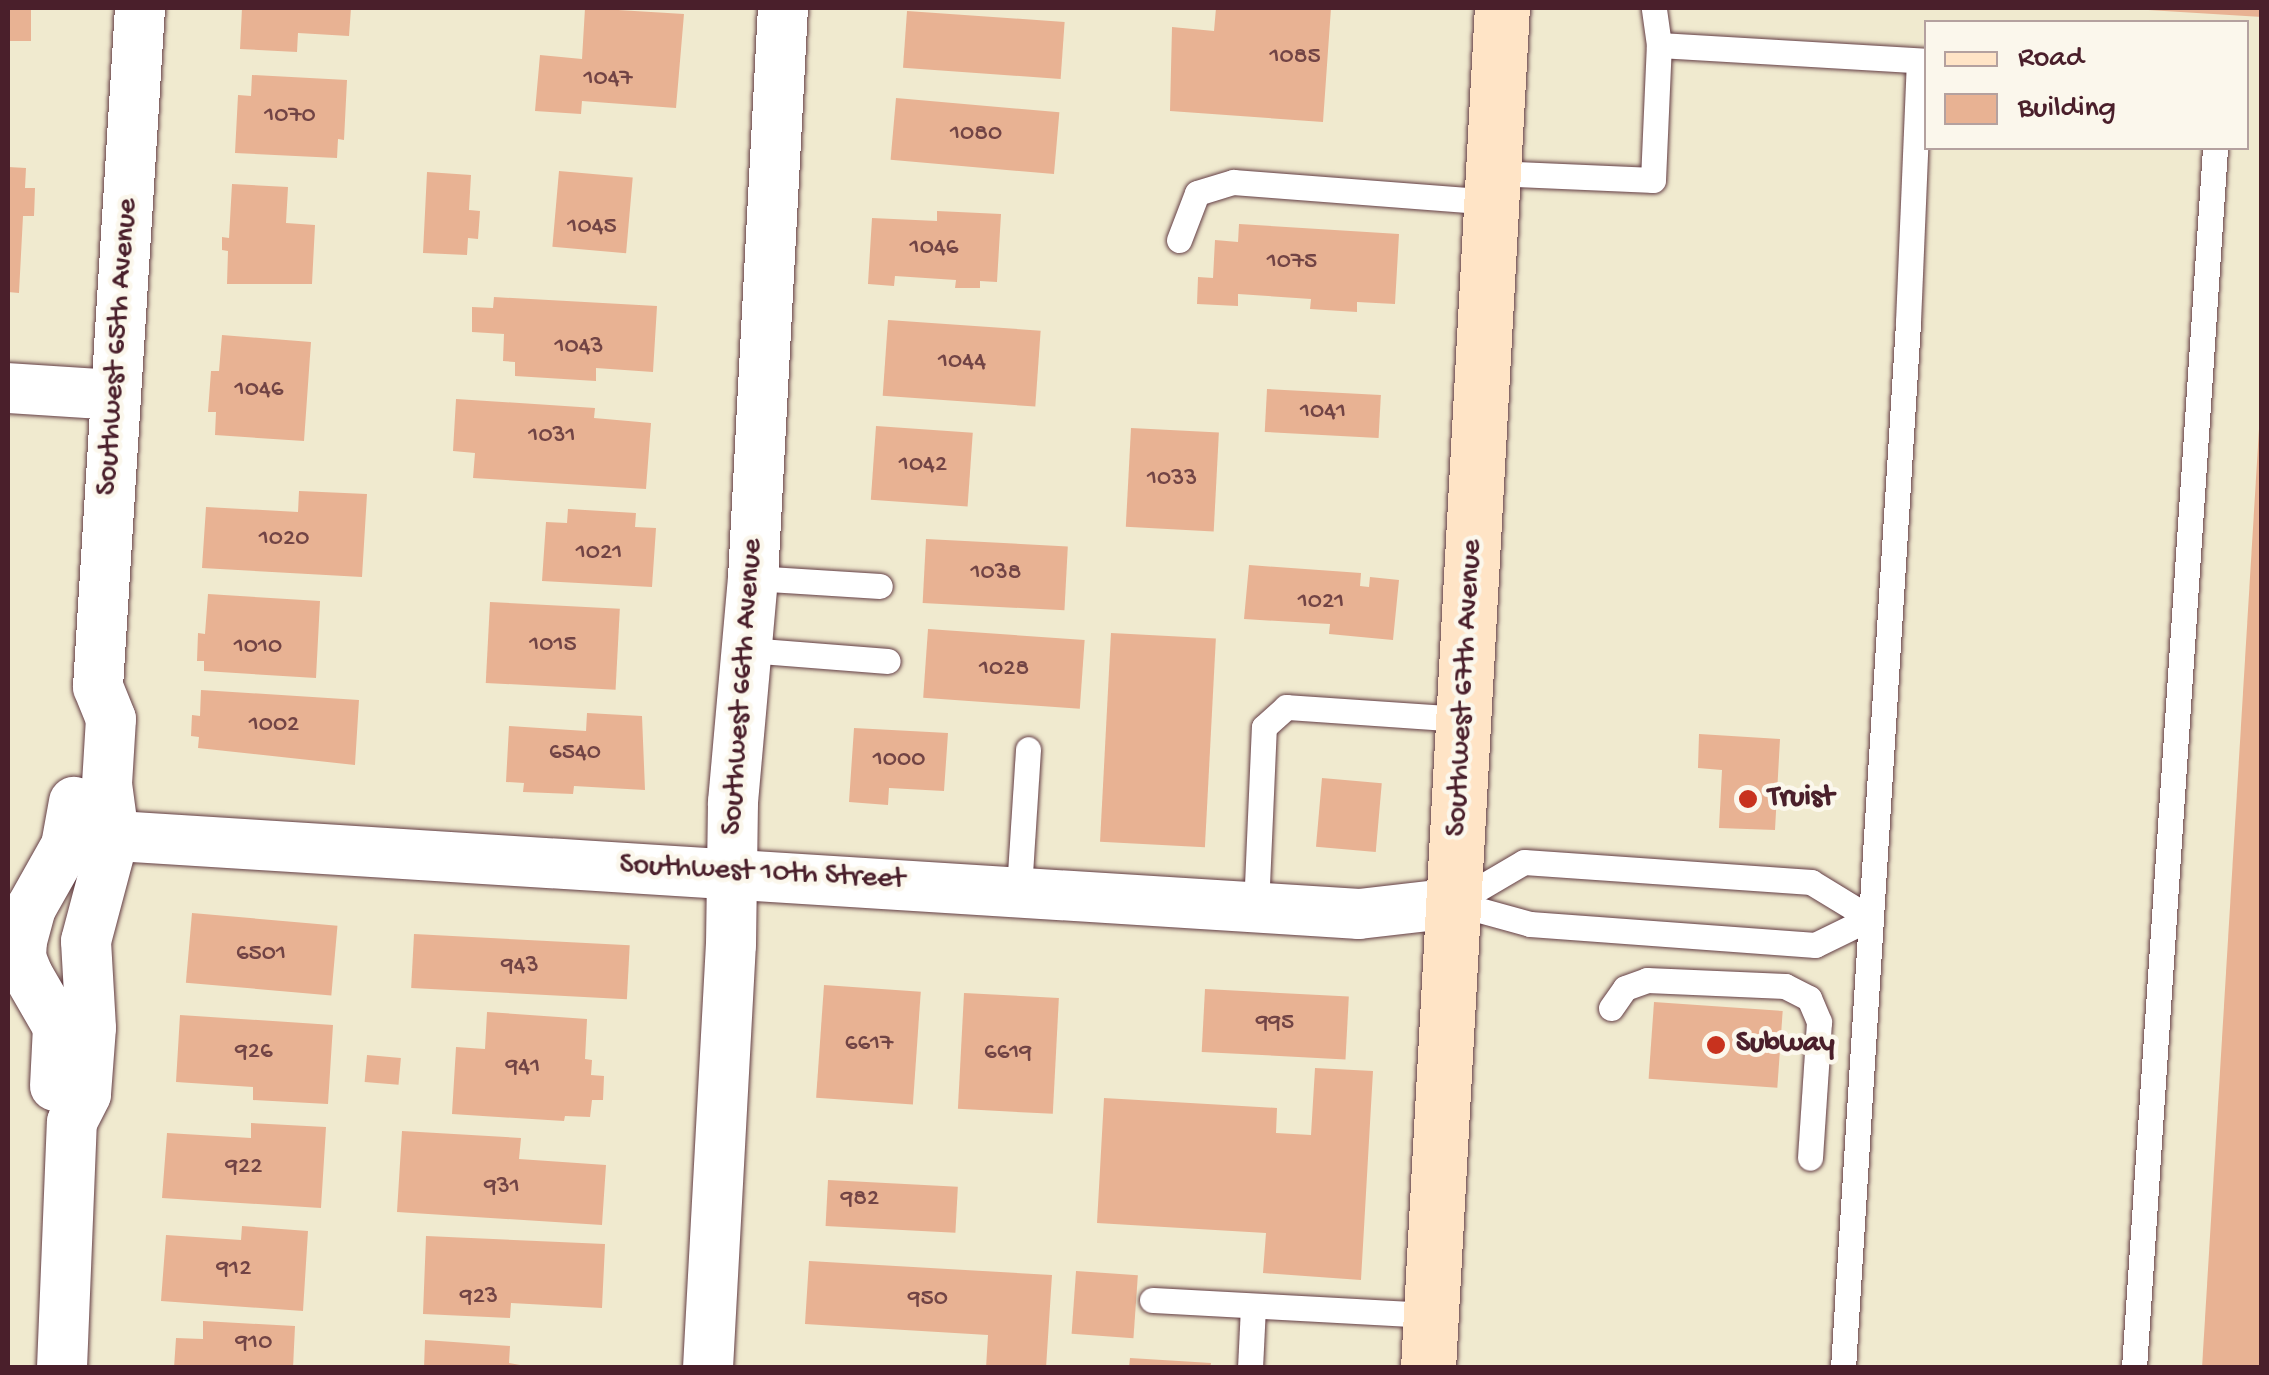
<!DOCTYPE html>
<html>
<head>
<meta charset="utf-8">
<style>
	body { margin:0 }
	#map { position:relative; width:2269px; height:1375px; overflow:hidden; background:#f0eacf; font-family:"Gochi Hand",sans-serif }
	div>[style] { position:absolute }
	.building>* { inset:0; background:#e8b293; transform-origin:0 0 }
	.roads { filter:drop-shadow(0 0 2px #633d44) drop-shadow(0 0 2px #633d44) }
	.lane>* { height:25px; margin:-12.5px; padding:0 12.5px; transform-origin:12.5px; border-radius:12.5px; background:#fff }
	.street>* { height:50px; margin:-25px; padding:0 25px; transform-origin:25px; border-radius:25px; background:#fff }
	.secondary>* { height:55px; margin:-27.5px; padding:0 27.5px; transform-origin:27.5px; border-radius:27.5px; background:#ffe4c6 }
	.dots>* { width:28px; height:28px; translate:-50% -50%; box-sizing:border-box; border:5px solid #fbf7ec; border-radius:50% }
	span { translate:-50% -50%; white-space:nowrap; text-align:center; line-height:1.15; -webkit-text-stroke:9px #fbf7ec; paint-order:stroke }
	.number-label { font-size:25px; color:#724445 }
	.number-label span { -webkit-text-stroke-width:0 }
	.street-label { font-size:30px; color:#4a1f2b }
	.poi-label { font-size:30px; color:#4a1f2b; font-weight:700 }
	.left { translate:0 -50%; text-align:left }
	.frame { position:absolute; inset:0; border:10px solid #4a1f2b; pointer-events:none }
	.legend { position:absolute; left:1924px; top:20px; width:325px; height:130px; box-sizing:border-box; background:#fbf7ec; border:2px solid #b4a19f; margin:0; padding:12px 18px; list-style:none; font-size:30px; color:#4a1f2b }
	.legend li { display:flex; align-items:center; gap:20px; height:50px }
	.legend b { width:50px; border:2px solid #b4a19f }
</style>
</head>
<body>
<div id="map">
	<div class="building">
		<div style="left:8px;top:8px;width:23px;height:33px"></div>
		<div style="clip-path:polygon(242px 8px,351px 8px,349px 36px,298px 33px,297px 52px,240px 49px)"></div>
		<div style="clip-path:polygon(585px 8px,684px 14px,676px 108px,582px 101px,581px 114px,535px 111px,540px 55px,582px 59px)"></div>
		<div style="clip-path:polygon(1216px 8px,1331px 8px,1323px 122px,1170px 111px,1172px 27px,1214px 31px)"></div>
		<div style="clip-path:polygon(2148px 8px,2262px 8px,2262px 17px,2148px 10px)"></div>
		<div style="left:907px;top:11px;width:158px;height:57px;rotate:4deg"></div>
		<div style="clip-path:polygon(252px 75px,347px 80px,344px 140px,338px 139px,337px 158px,235px 153px,238px 95px,251px 96px)"></div>
		<div style="left:896px;top:98px;width:164px;height:62px;rotate:5deg"></div>
		<div style="clip-path:polygon(8px 167px,26px 168px,25px 188px,35px 188px,34px 216px,23px 216px,19px 293px,8px 292px)"></div>
		<div style="left:559px;top:171px;width:74px;height:76px;rotate:5deg"></div>
		<div style="clip-path:polygon(427px 172px,471px 175px,469px 210px,480px 211px,478px 239px,468px 238px,467px 255px,423px 253px)"></div>
		<div style="clip-path:polygon(232px 184px,288px 187px,286px 223px,315px 225px,312px 284px,227px 284px,228px 251px,222px 250px,222px 237px,229px 238px)"></div>
		<div style="clip-path:polygon(937px 211px,1001px 214px,997px 282px,980px 281px,980px 288px,955px 288px,956px 280px,895px 276px,894px 286px,868px 284px,872px 218px,937px 221px)"></div>
		<div style="clip-path:polygon(1239px 224px,1399px 234px,1395px 304px,1357px 302px,1357px 312px,1310px 309px,1311px 299px,1238px 294px,1238px 306px,1197px 304px,1198px 277px,1213px 278px,1215px 240px,1238px 242px)"></div>
		<div style="clip-path:polygon(494px 297px,657px 306px,653px 372px,596px 368px,596px 381px,515px 376px,515px 362px,503px 361px,504px 334px,472px 332px,472px 307px,493px 308px)"></div>
		<div style="left:888px;top:320px;width:153px;height:76px;rotate:4deg"></div>
		<div style="clip-path:polygon(222px 335px,311px 342px,304px 441px,215px 435px,216px 412px,208px 412px,211px 371px,219px 371px)"></div>
		<div style="left:1267px;top:389px;width:114px;height:43px;rotate:3deg"></div>
		<div style="clip-path:polygon(456px 399px,595px 408px,594px 418px,651px 423px,646px 489px,473px 478px,475px 453px,453px 451px)"></div>
		<div style="left:876px;top:426px;width:97px;height:74px;rotate:4deg"></div>
		<div style="left:1131px;top:428px;width:88px;height:99px;rotate:3deg"></div>
		<div style="clip-path:polygon(2259px 429px,2262px 1368px,2202px 1368px)"></div>
		<div style="clip-path:polygon(299px 491px,367px 494px,362px 577px,202px 568px,206px 507px,298px 512px)"></div>
		<div style="clip-path:polygon(568px 509px,636px 513px,635px 527px,656px 528px,652px 587px,542px 581px,546px 522px,567px 523px)"></div>
		<div style="left:926px;top:539px;width:142px;height:64px;rotate:3deg"></div>
		<div style="clip-path:polygon(1249px 565px,1361px 573px,1360px 586px,1369px 587px,1370px 577px,1399px 580px,1393px 640px,1329px 634px,1330px 624px,1244px 619px)"></div>
		<div style="clip-path:polygon(208px 594px,320px 601px,316px 678px,204px 671px,204px 661px,197px 661px,198px 633px,205px 634px)"></div>
		<div style="left:490px;top:602px;width:130px;height:81px;rotate:3deg"></div>
		<div style="left:928px;top:629px;width:157px;height:69px;rotate:4deg"></div>
		<div style="left:1111px;top:633px;width:105px;height:209px;rotate:3deg"></div>
		<div style="clip-path:polygon(201px 690px,359px 700px,355px 765px,198px 748px,199px 737px,191px 736px,192px 715px,200px 716px)"></div>
		<div style="clip-path:polygon(587px 713px,642px 716px,645px 790px,574px 786px,573px 794px,523px 792px,524px 783px,506px 782px,509px 726px,586px 731px)"></div>
		<div style="clip-path:polygon(854px 728px,948px 733px,944px 791px,889px 788px,888px 805px,849px 802px)"></div>
		<div style="clip-path:polygon(1699px 734px,1780px 739px,1775px 830px,1719px 828px,1722px 770px,1698px 768px)"></div>
		<div style="left:1322px;top:778px;width:60px;height:69px;rotate:5deg"></div>
		<div style="left:192px;top:913px;width:146px;height:70px;rotate:5deg"></div>
		<div style="left:414px;top:934px;width:216px;height:54px;rotate:3deg"></div>
		<div style="left:824px;top:985px;width:97px;height:113px;rotate:4deg"></div>
		<div style="left:1205px;top:989px;width:144px;height:63px;rotate:3deg"></div>
		<div style="left:964px;top:993px;width:95px;height:116px;rotate:3deg"></div>
		<div style="left:1654px;top:1002px;width:129px;height:77px;rotate:4deg"></div>
		<div style="clip-path:polygon(487px 1012px,587px 1019px,585px 1059px,592px 1060px,591px 1075px,604px 1076px,603px 1100px,592px 1100px,590px 1117px,565px 1116px,564px 1121px,452px 1114px,456px 1047px,485px 1049px)"></div>
		<div style="clip-path:polygon(180px 1015px,333px 1025px,328px 1104px,253px 1100px,253px 1087px,176px 1082px)"></div>
		<div style="left:367px;top:1055px;width:34px;height:27px;rotate:5deg"></div>
		<div style="clip-path:polygon(1315px 1068px,1373px 1071px,1361px 1280px,1263px 1273px,1266px 1233px,1097px 1223px,1104px 1098px,1277px 1108px,1276px 1133px,1311px 1135px)"></div>
		<div style="clip-path:polygon(251px 1123px,326px 1127px,321px 1208px,162px 1198px,167px 1133px,251px 1138px)"></div>
		<div style="clip-path:polygon(402px 1131px,521px 1138px,519px 1159px,606px 1165px,602px 1225px,397px 1212px)"></div>
		<div style="left:828px;top:1180px;width:130px;height:46px;rotate:3deg"></div>
		<div style="clip-path:polygon(242px 1226px,308px 1231px,303px 1311px,161px 1301px,166px 1235px,241px 1240px)"></div>
		<div style="clip-path:polygon(426px 1236px,605px 1244px,602px 1308px,511px 1303px,510px 1318px,423px 1314px)"></div>
		<div style="clip-path:polygon(809px 1261px,1052px 1275px,1046px 1368px,986px 1368px,988px 1335px,805px 1324px)"></div>
		<div style="left:1076px;top:1271px;width:62px;height:63px;rotate:4deg"></div>
		<div style="clip-path:polygon(203px 1321px,295px 1326px,293px 1368px,174px 1368px,176px 1338px,203px 1339px)"></div>
		<div style="clip-path:polygon(425px 1340px,510px 1346px,509px 1363px,537px 1368px,424px 1368px)"></div>
		<div style="clip-path:polygon(1130px 1358px,1211px 1363px,1210px 1368px,1129px 1368px)"></div>
	</div>
	<div class="roads">
		<div class="lane">
			<div style="left:1659px;top:45px;width:267px;rotate:3.4deg"></div>
			<div style="left:1494px;top:173px;width:159px;rotate:2.5deg"></div>
			<div style="left:1653px;top:180px;width:135px;rotate:-87.5deg"></div>
			<div style="left:1659px;top:45px;width:37px;rotate:-98deg"></div>
			<div style="left:1179px;top:240px;width:50px;rotate:-69deg"></div>
			<div style="left:1197px;top:193px;width:38px;rotate:-17deg"></div>
			<div style="left:1233px;top:182px;width:261px;rotate:4.4deg"></div>
			<div style="left:753px;top:578px;width:127px;rotate:3.6deg"></div>
			<div style="left:748px;top:650px;width:140px;rotate:4.5deg"></div>
			<div style="left:1019px;top:889px;width:140px;rotate:-86.3deg"></div>
			<div style="left:1454px;top:903px;width:81px;rotate:-30.4deg"></div>
			<div style="left:1524px;top:862px;width:288px;rotate:4deg"></div>
			<div style="left:1811px;top:882px;width:69px;rotate:31.4deg"></div>
			<div style="left:1454px;top:903px;width:79px;rotate:15.4deg"></div>
			<div style="left:1530px;top:924px;width:286px;rotate:4.2deg"></div>
			<div style="left:1815px;top:945px;width:61px;rotate:-26.1deg"></div>
			<div style="left:1256px;top:908px;width:181px;rotate:-87.5deg"></div>
			<div style="left:1264px;top:727px;width:30px;rotate:-42deg"></div>
			<div style="left:1286px;top:707px;width:178px;rotate:3.9deg"></div>
			<div style="left:1611px;top:1008px;width:24px;rotate:-55deg"></div>
			<div style="left:1625px;top:988px;width:23px;rotate:-20deg"></div>
			<div style="left:1647px;top:980px;width:138px;rotate:2.5deg"></div>
			<div style="left:1785px;top:986px;width:27px;rotate:27deg"></div>
			<div style="left:1809px;top:998px;width:26px;rotate:67deg"></div>
			<div style="left:1819px;top:1022px;width:136px;rotate:93.8deg"></div>
			<div style="left:1152px;top:1300px;width:279px;rotate:3.1deg"></div>
			<div style="left:1250px;top:1368px;width:62px;rotate:-87.2deg"></div>
			<div style="left:1843px;top:1368px;width:1048px;rotate:-86.44deg"></div>
			<div style="left:1908px;top:322px;width:261px;rotate:-87.6deg"></div>
			<div style="left:2134px;top:1368px;width:1223px;rotate:-86.2deg"></div>
		</div>
		<div class="street">
			<div style="left:8px;top:388px;width:108px;rotate:3.7deg"></div>
			<div style="left:69px;top:833px;width:1293px;rotate:3.59deg"></div>
			<div style="left:1359px;top:914px;width:96px;rotate:-6.6deg"></div>
			<div style="left:55px;top:1086px;width:59px;rotate:-87.1deg"></div>
			<div style="left:58px;top:1027px;width:60px;rotate:-120deg"></div>
			<div style="left:28px;top:975px;width:18px;rotate:-112deg"></div>
			<div style="left:21px;top:958px;width:17px;rotate:-87deg"></div>
			<div style="left:22px;top:941px;width:34px;rotate:-75deg"></div>
			<div style="left:31px;top:908px;width:71px;rotate:-60.6deg"></div>
			<div style="left:66px;top:846px;width:45px;rotate:-79.7deg"></div>
			<div style="left:62px;top:1368px;width:246px;rotate:-87.7deg"></div>
			<div style="left:72px;top:1122px;width:31px;rotate:-63deg"></div>
			<div style="left:86px;top:1094px;width:66px;rotate:-85.7deg"></div>
			<div style="left:91px;top:1028px;width:87px;rotate:-93.3deg"></div>
			<div style="left:86px;top:941px;width:109px;rotate:-75.1deg"></div>
			<div style="left:114px;top:836px;width:52px;rotate:-97.7deg"></div>
			<div style="left:107px;top:784px;width:65px;rotate:-86.5deg"></div>
			<div style="left:111px;top:719px;width:35px;rotate:-112deg"></div>
			<div style="left:98px;top:687px;width:680px;rotate:-86.46deg"></div>
			<div style="left:708px;top:1368px;width:424px;rotate:-86.9deg"></div>
			<div style="left:731px;top:945px;width:143px;rotate:-89.2deg"></div>
			<div style="left:733px;top:802px;width:225px;rotate:-84.9deg"></div>
			<div style="left:753px;top:578px;width:571px;rotate:-86.99deg"></div>
		</div>
		<div class="secondary">
			<div style="left:1428px;top:1368px;width:1362px;rotate:-86.89deg"></div>
		</div>
	</div>
	<div class="dots">
		<div style="left:1748px;top:799px;background:#c8321e"></div>
		<div style="left:1716px;top:1045px;background:#c8321e"></div>
	</div>
	<div class="number-label">
		<span style="left:1295px;top:58px">1085</span>
		<span style="left:608px;top:80px">1047</span>
		<span style="left:290px;top:117px">1070</span>
		<span style="left:976px;top:135px">1080</span>
		<span style="left:592px;top:228px">1045</span>
		<span style="left:934px;top:249px">1046</span>
		<span style="left:1292px;top:263px">1075</span>
		<span style="left:579px;top:348px">1043</span>
		<span style="left:962px;top:363px">1044</span>
		<span style="left:259px;top:391px">1046</span>
		<span style="left:1323px;top:413px">1041</span>
		<span style="left:552px;top:437px">1031</span>
		<span style="left:923px;top:466px">1042</span>
		<span style="left:1172px;top:480px">1033</span>
		<span style="left:284px;top:540px">1020</span>
		<span style="left:599px;top:554px">1021</span>
		<span style="left:996px;top:574px">1038</span>
		<span style="left:1321px;top:603px">1021</span>
		<span style="left:553px;top:646px">1015</span>
		<span style="left:258px;top:648px">1010</span>
		<span style="left:1004px;top:670px">1028</span>
		<span style="left:274px;top:726px">1002</span>
		<span style="left:575px;top:754px">6540</span>
		<span style="left:899px;top:761px">1000</span>
		<span style="left:261px;top:955px">6501</span>
		<span style="left:520px;top:967px">943</span>
		<span style="left:1275px;top:1024px">995</span>
		<span style="left:869px;top:1045px">6617</span>
		<span style="left:254px;top:1053px">926</span>
		<span style="left:1008px;top:1054px">6619</span>
		<span style="left:523px;top:1068px">941</span>
		<span style="left:244px;top:1168px">922</span>
		<span style="left:502px;top:1188px">931</span>
		<span style="left:860px;top:1200px">982</span>
		<span style="left:234px;top:1270px">912</span>
		<span style="left:479px;top:1298px">923</span>
		<span style="left:928px;top:1300px">950</span>
		<span style="left:254px;top:1344px">910</span>
	</div>
	<div class="street-label">
		<span style="left:119px;top:347px;rotate:-86deg">Southwest 65th Avenue</span>
		<span style="left:744px;top:687px;rotate:-86deg">Southwest 66th Avenue</span>
		<span style="left:1466px;top:688px;rotate:-87deg">Southwest 67th Avenue</span>
		<span style="left:762px;top:874px;rotate:3deg">Southwest 10th Street</span>
	</div>
	<div class="poi-label">
		<span class="left" style="left:1768px;top:799px">Truist</span>
		<span class="left" style="left:1736px;top:1045px">Subway</span>
	</div>
	<div class="frame"></div>
	<ul class="legend">
	<li><b style="height:12px;background:#ffe4c6"></b>Road</li>
	<li><b style="height:28px;background:#e8b293"></b>Building</li>
	</ul>
</div>
</body>
</html>
